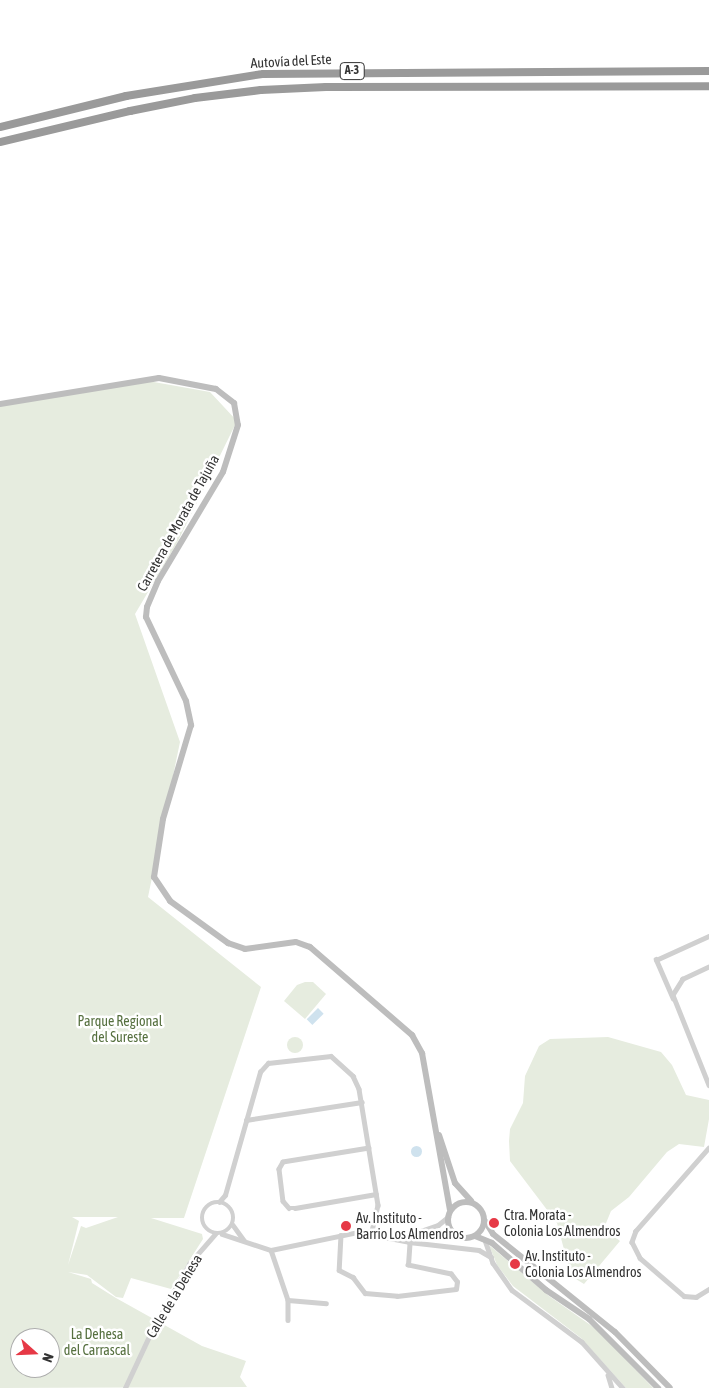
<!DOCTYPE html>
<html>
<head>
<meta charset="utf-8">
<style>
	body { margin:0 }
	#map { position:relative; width:709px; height:1388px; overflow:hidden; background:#fff; font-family:"Asap Condensed",sans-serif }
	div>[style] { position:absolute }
	.green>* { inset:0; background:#e6ecdf }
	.round { border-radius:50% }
	.water>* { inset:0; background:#cfe2ee; transform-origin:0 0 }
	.minor>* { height:4.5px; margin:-2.25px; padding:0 2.25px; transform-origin:2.25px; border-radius:2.25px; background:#d0d0d0 }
	.minor>.ring { margin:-2.25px; padding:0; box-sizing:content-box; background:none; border:4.5px solid #d0d0d0; border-radius:50% }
	.secondary>* { height:6px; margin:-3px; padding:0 3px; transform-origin:3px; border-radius:3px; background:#bdbdbd }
	.secondary>.ring { margin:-3px; padding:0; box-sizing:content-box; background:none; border:6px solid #bdbdbd; border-radius:50% }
	.motorway>* { height:8px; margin:-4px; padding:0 4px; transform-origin:4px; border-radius:4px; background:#9a9a9a }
	.dots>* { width:14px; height:14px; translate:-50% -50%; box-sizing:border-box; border:2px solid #fff; border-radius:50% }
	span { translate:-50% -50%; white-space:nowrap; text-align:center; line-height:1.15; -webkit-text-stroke:5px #fff; paint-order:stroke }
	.shield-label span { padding:1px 4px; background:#fff; border:1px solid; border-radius:4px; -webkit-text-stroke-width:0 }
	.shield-label { font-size:12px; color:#333; font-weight:700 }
	.street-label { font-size:14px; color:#333 }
	.park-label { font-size:14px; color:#56703f }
	.poi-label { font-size:14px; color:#333 }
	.left { translate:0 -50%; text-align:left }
	.north { position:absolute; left:10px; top:1328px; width:50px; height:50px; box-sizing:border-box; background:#fff; border:1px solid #adadad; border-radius:50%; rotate:110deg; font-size:14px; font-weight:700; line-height:20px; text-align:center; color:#333 }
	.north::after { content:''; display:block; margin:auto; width:18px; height:22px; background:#e63946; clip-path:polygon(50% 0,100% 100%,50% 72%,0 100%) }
</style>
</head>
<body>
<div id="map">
	<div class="green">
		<div style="clip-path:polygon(evenodd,137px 379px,210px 392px,237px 421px,177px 543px,135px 614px,180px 742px,148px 897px,261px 987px,184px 1218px,151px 1218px,202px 1234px,203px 1239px,171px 1289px,131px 1278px,123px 1298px,116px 1297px,87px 1275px,68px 1272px,91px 1279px,92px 1283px,116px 1298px,202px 1346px,246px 1361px,240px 1377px,247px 1387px,0 1388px,0 404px,137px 379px,72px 1217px,118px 1217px,86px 1228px,81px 1226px,68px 1265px,79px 1221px,72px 1217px,137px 379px,20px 1338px,50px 1338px,50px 1368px,20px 1368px,20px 1338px)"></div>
		<div style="clip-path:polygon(305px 982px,313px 982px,326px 994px,305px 1019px,284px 1001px,297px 985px)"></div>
		<div class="round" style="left:287px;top:1037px;width:16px;height:16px"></div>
		<div style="clip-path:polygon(608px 1037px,661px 1052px,672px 1065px,686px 1095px,709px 1100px,709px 1119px,704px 1147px,679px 1144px,667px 1152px,629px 1197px,611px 1211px,604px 1228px,620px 1241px,584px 1284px,571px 1276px,557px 1223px,510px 1161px,509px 1141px,510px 1129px,523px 1103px,525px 1076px,539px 1046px,550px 1039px)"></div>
		<div style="clip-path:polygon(489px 1245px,549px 1296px,599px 1331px,653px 1388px,626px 1388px,581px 1338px,513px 1286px,497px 1265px)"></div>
	</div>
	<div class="water">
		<div style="left:318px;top:1008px;width:8px;height:16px;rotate:45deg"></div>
		<div class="round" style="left:410.5px;top:1145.5px;width:11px;height:11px"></div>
	</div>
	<div class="minor">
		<div style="left:709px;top:967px;width:29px;rotate:155deg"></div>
		<div style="left:683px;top:979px;width:19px;rotate:122deg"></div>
		<div style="left:673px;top:995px;width:97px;rotate:68.2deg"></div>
		<div style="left:673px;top:999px;width:43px;rotate:-113.6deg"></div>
		<div style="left:656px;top:960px;width:58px;rotate:-24.4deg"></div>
		<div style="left:246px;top:1120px;width:117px;rotate:-8.8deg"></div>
		<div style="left:369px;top:1148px;width:87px;rotate:170.8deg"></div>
		<div style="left:283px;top:1162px;width:8px;rotate:120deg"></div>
		<div style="left:279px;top:1169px;width:32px;rotate:83deg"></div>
		<div style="left:283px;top:1201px;width:9px;rotate:49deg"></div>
		<div style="left:289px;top:1208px;width:6px"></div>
		<div style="left:295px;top:1208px;width:82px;rotate:-9.8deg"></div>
		<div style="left:709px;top:1148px;width:111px;rotate:131.3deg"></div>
		<div style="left:636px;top:1231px;width:12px;rotate:110deg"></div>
		<div style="left:632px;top:1242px;width:18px;rotate:63deg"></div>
		<div style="left:640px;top:1258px;width:58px;rotate:40.8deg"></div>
		<div style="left:684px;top:1296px;width:12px;rotate:5deg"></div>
		<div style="left:696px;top:1297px;width:15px;rotate:-32deg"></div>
		<div class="ring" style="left:202px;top:1202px;width:27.5px;height:27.5px"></div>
		<div style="left:219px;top:1202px;width:9px;rotate:-49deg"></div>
		<div style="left:225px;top:1195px;width:128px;rotate:-74.1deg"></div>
		<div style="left:260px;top:1072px;width:12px;rotate:-48deg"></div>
		<div style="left:268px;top:1063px;width:63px;rotate:-6.3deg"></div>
		<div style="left:331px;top:1056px;width:30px;rotate:42deg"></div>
		<div style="left:353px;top:1076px;width:14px;rotate:65deg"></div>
		<div style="left:359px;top:1089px;width:118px;rotate:80.7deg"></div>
		<div style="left:378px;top:1205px;width:26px;rotate:103deg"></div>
		<div style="left:233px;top:1225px;width:19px;rotate:54deg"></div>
		<div style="left:421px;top:1231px;width:18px;rotate:-19deg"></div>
		<div style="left:438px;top:1225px;width:13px;rotate:-39deg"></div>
		<div style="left:377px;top:1232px;width:9px;rotate:36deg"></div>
		<div style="left:384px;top:1237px;width:25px;rotate:11deg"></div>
		<div style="left:409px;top:1242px;width:70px;rotate:6.5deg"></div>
		<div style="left:479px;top:1250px;width:14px;rotate:30deg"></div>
		<div style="left:222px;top:1234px;width:52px;rotate:18.1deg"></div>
		<div style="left:271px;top:1250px;width:94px;rotate:-11.7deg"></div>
		<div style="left:363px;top:1231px;width:94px;rotate:3deg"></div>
		<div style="left:341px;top:1235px;width:35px;rotate:93deg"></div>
		<div style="left:339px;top:1270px;width:16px;rotate:27deg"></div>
		<div style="left:353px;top:1277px;width:20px;rotate:53deg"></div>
		<div style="left:365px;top:1293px;width:32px;rotate:5deg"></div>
		<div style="left:397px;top:1296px;width:59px;rotate:-6.8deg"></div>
		<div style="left:456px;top:1289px;width:7px;rotate:-82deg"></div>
		<div style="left:457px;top:1282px;width:10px;rotate:-127deg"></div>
		<div style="left:451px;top:1274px;width:44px;rotate:-168.2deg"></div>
		<div style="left:408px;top:1265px;width:32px;rotate:-86deg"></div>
		<div style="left:485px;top:1240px;width:24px;rotate:71deg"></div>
		<div style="left:493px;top:1263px;width:33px;rotate:55deg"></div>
		<div style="left:512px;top:1290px;width:87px;rotate:36.6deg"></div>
		<div style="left:582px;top:1342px;width:62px;rotate:48.3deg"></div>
		<div style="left:271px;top:1250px;width:53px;rotate:71.2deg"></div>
		<div style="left:288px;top:1300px;width:20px;rotate:90deg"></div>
		<div style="left:288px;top:1300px;width:38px;rotate:5deg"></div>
		<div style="left:608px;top:1375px;width:14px;rotate:73deg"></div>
		<div style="left:125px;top:1388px;width:64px;rotate:-65deg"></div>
		<div style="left:152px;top:1330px;width:76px;rotate:-60.7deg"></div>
		<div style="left:189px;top:1264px;width:40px;rotate:-49deg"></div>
	</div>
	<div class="secondary">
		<div style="left:0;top:404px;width:161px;rotate:-9.3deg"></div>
		<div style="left:159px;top:378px;width:58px;rotate:10.9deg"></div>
		<div style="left:216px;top:389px;width:23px;rotate:38deg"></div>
		<div style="left:234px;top:403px;width:22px;rotate:80deg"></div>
		<div style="left:238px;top:425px;width:49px;rotate:107.7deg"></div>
		<div style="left:223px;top:472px;width:127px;rotate:120.8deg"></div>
		<div style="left:158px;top:581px;width:28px;rotate:113deg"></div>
		<div style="left:147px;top:607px;width:10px;rotate:96deg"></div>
		<div style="left:146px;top:617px;width:93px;rotate:64.5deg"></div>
		<div style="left:186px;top:701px;width:25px;rotate:78deg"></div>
		<div style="left:191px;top:725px;width:98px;rotate:106.6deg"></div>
		<div style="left:163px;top:819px;width:59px;rotate:98.8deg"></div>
		<div style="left:154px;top:877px;width:29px;rotate:56deg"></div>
		<div style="left:170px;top:901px;width:72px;rotate:35.9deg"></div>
		<div style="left:228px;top:943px;width:18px;rotate:19deg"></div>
		<div style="left:245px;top:949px;width:51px;rotate:-7.8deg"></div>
		<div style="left:296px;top:942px;width:15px;rotate:20deg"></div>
		<div style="left:310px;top:947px;width:135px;rotate:40.8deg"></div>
		<div style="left:412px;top:1035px;width:21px;rotate:61deg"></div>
		<div style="left:422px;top:1053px;width:159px;rotate:79.9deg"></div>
		<div style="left:439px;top:1135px;width:51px;rotate:71.6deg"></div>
		<div style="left:455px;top:1183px;width:24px;rotate:48deg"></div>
		<div class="ring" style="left:448px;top:1202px;width:30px;height:30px"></div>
		<div style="left:485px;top:1221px;width:15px;rotate:58deg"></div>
		<div style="left:493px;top:1234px;width:156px;rotate:38.8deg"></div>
		<div style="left:615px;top:1332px;width:78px;rotate:45.5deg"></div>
		<div style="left:475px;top:1236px;width:18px;rotate:22deg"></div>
		<div style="left:492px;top:1243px;width:72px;rotate:41deg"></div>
		<div style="left:546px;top:1290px;width:52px;rotate:34deg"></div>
		<div style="left:589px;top:1319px;width:98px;rotate:45deg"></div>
	</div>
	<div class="motorway">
		<div style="left:0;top:127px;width:130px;rotate:-13.8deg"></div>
		<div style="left:126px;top:96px;width:138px;rotate:-9.2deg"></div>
		<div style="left:262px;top:74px;width:447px;rotate:-0.4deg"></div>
		<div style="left:0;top:142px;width:134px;rotate:-13.4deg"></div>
		<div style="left:130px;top:111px;width:66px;rotate:-11.3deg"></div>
		<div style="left:195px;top:98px;width:66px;rotate:-6.9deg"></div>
		<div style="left:261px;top:90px;width:65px;rotate:-2.6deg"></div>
		<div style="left:326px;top:87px;width:383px;rotate:-0.1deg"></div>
	</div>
	<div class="dots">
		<div style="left:494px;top:1223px;background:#e63946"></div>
		<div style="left:346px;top:1226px;background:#e63946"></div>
		<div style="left:515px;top:1264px;background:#e63946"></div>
	</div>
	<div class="shield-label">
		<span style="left:352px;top:71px">A-3</span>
	</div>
	<div class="street-label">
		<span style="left:291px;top:61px;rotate:-3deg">Autovía del Este</span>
		<span style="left:178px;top:523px;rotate:-61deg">Carretera de Morata de Tajuña</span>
		<span style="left:174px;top:1296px;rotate:-59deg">Calle de la Dehesa</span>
	</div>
	<div class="park-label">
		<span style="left:120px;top:1029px">Parque Regional<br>del Sureste</span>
		<span style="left:97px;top:1342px">La Dehesa<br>del Carrascal</span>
	</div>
	<div class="poi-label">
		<span class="left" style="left:504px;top:1223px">Ctra. Morata -<br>Colonia Los Almendros</span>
		<span class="left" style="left:356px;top:1226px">Av. Instituto -<br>Barrio Los Almendros</span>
		<span class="left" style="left:525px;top:1264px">Av. Instituto -<br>Colonia Los Almendros</span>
	</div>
	<div class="north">N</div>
</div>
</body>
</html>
